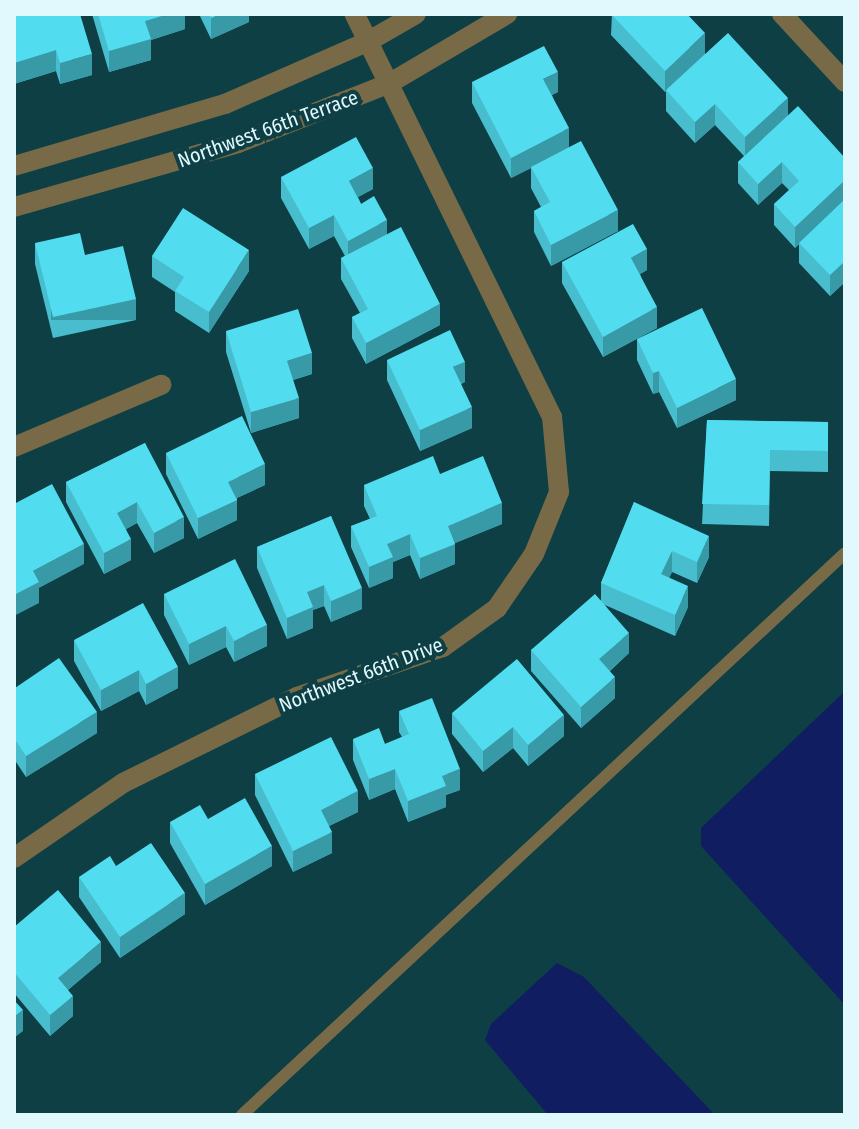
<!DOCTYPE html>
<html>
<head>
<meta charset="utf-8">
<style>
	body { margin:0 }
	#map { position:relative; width:859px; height:1129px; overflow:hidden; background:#0d3f45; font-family:"Fira Sans Condensed",sans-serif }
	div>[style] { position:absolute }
	.water>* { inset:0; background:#101e61 }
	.service>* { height:12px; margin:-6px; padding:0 6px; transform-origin:6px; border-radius:6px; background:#786a47 }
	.minor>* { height:20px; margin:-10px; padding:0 10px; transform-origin:10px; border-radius:10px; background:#786a47 }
	.tertiary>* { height:20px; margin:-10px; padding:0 10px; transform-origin:10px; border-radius:10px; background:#786a47 }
	.wall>* { inset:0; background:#47bdce }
	.shaded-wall>* { inset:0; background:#399aa7; transform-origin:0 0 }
	.building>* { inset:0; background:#52dcef }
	span { translate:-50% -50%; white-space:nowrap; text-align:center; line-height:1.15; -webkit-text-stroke:8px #0d3f45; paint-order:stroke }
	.street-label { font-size:20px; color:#e1f9fd }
	.frame { position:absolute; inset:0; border:16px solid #e1f9fd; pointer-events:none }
</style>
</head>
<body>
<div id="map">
	<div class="water">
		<div style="clip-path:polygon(845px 691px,845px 1005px,701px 846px,701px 828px)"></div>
		<div style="clip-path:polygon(557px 963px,584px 977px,715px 1115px,548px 1115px,485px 1040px,491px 1024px)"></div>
	</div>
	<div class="service">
		<div style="left:242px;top:1115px;width:824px;rotate:-42.98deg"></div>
	</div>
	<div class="minor">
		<div style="left:782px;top:14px;width:93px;rotate:47.2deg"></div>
		<div style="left:14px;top:447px;width:160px;rotate:-22.9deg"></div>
		<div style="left:14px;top:858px;width:132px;rotate:-34.5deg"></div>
		<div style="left:123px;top:783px;width:194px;rotate:-26.3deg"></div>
		<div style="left:297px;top:697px;width:154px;rotate:-18.9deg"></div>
		<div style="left:443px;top:647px;width:67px;rotate:-35.8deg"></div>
		<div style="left:497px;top:608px;width:65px;rotate:-55.6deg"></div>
		<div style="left:534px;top:554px;width:67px;rotate:-68deg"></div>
		<div style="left:559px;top:492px;width:75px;rotate:-95.3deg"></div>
		<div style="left:552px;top:417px;width:449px;rotate:-116.1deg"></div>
	</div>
	<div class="tertiary">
		<div style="left:14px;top:166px;width:220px;rotate:-16.4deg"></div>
		<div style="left:225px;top:104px;width:157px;rotate:-23.6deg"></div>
		<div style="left:369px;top:41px;width:54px;rotate:-29.9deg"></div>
		<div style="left:14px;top:207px;width:233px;rotate:-15.9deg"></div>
		<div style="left:238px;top:143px;width:163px;rotate:-21.5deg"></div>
		<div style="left:390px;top:83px;width:136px;rotate:-30.5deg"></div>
	</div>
	<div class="wall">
		<div style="clip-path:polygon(14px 14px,92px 75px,60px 84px,56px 71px,14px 84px)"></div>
		<div style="clip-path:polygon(92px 14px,185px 14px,185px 29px,151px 40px,151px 60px,109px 72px)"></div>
		<div style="clip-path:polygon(199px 14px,249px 14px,249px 22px,211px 39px)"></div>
		<div style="clip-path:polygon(612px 14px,705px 54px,845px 158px,845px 282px,830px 296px,799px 263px,799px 244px,795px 248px,774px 225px,774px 204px,789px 190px,782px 183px,758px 205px,738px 183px,738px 162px,744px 156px,715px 125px,695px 143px,666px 111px,666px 91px,665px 92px,611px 35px)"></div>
		<div style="clip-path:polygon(472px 82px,558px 92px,552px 95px,569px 147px,618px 231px,551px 266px,534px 232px,534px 211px,541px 207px,531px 188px,531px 168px,511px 178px,472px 103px)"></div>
		<div style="clip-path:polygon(281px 177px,373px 189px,358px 197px,361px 204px,387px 234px,440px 325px,366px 364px,352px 338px,352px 317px,360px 313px,341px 279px,341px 258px,345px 256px,334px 236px,309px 249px,281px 198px)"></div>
		<div style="clip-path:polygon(35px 243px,85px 255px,136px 320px,53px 338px,35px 264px)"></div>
		<div style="clip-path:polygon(152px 256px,249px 271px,209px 333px,175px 311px,175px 292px,152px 277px)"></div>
		<div style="clip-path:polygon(562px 262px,647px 270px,640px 274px,657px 328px,603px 357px,562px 283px)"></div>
		<div style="clip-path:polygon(226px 331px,312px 374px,293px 380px,299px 418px,251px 433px,226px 352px)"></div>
		<div style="clip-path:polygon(637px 339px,736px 400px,677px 428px,659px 392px,653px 394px,637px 360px)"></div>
		<div style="clip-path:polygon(387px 360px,465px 382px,461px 384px,472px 428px,420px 451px,387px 380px)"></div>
		<div style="clip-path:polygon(707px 420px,828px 422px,828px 472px,770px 471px,769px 526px,702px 524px)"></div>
		<div style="clip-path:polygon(145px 443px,184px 538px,154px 553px,137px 523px,126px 529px,131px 560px,104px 574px,66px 502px,66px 482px)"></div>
		<div style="clip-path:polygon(166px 453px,265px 485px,237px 498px,237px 520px,198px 539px,166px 474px)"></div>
		<div style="clip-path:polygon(440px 474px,502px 524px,455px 543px,455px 564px,420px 579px,410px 555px,393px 562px,393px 578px,369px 588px,351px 547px,351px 526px,370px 519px,364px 506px,364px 485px)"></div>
		<div style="clip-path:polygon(634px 502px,709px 557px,697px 583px,672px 572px,669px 578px,688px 607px,675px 636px,605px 605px,629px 653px,610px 671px,615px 698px,581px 728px,531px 671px,531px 650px,601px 600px,601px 583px)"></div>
		<div style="clip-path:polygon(331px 516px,362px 609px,331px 622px,324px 606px,313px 610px,313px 628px,287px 639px,257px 568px,257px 547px)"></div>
		<div style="clip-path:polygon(164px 594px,267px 646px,234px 662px,226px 647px,189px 665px,164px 615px)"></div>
		<div style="clip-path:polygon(74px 640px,178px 688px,146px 705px,139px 691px,101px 711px,74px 661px)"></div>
		<div style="clip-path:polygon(14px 687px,97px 733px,26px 777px,14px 759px)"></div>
		<div style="clip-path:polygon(399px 711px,460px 790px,446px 795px,446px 807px,408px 822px,395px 789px,369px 800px,353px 760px,353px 739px,385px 744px,402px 737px,399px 732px)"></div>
		<div style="clip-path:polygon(452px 713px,564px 736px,528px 766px,513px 748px,483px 772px,452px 734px)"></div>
		<div style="clip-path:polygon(255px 774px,358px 812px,329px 826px,332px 853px,293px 872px,255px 795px)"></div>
		<div style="clip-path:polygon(208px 819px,272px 866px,205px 905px,170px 843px,170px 822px)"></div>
		<div style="clip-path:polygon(116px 866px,185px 914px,120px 958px,79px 897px,79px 877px)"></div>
		<div style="clip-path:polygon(14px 927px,101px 962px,68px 990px,73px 1016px,50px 1036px,14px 993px)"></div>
	</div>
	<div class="shaded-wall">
		<div style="clip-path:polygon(168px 14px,185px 14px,185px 29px,151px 40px,151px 60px,109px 72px,109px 51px,145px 21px)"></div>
		<div style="clip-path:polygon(220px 14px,249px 14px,249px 22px,211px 39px,211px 18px)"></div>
		<div style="clip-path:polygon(705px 33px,705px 54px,665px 92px,665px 71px)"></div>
		<div style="clip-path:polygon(56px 50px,56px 71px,14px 84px,14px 63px)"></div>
		<div style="clip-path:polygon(92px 54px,92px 75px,60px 84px,60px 63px)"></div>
		<div style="clip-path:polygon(558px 72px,558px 92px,543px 99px,543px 79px)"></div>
		<div style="clip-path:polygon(788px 98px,788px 118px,745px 158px,745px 137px)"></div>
		<div style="clip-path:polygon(715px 104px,715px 125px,695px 143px,695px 122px)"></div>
		<div style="clip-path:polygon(569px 128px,569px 149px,511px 178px,511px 158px)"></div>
		<div style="clip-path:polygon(782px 162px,782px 183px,758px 205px,758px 184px)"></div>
		<div style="clip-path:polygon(373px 168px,373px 189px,349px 202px,349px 181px)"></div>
		<div style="clip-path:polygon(845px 180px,845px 201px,795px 248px,795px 227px)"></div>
		<div style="clip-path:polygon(618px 210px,618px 231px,551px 266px,551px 245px)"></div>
		<div style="clip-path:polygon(334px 215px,334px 236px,309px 249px,309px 228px)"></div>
		<div style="clip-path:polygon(387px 220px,387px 241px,348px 262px,348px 241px)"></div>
		<div style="clip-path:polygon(647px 249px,647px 270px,631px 279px,631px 258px)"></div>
		<div style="clip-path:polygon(249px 250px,249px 271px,209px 333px,209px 312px)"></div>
		<div style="clip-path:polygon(845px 261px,845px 282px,830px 296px,830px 275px)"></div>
		<div style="left:136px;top:299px;width:21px;height:85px;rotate:90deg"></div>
		<div style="clip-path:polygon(440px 304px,440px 325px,366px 364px,366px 343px)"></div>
		<div style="clip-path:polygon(657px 307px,657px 328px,603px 357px,603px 337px)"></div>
		<div style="clip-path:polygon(312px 353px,312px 374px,287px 382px,287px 361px)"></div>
		<div style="clip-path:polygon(465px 362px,465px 382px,453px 388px,453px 367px)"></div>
		<div style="clip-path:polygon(659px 371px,659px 392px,653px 394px,653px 373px)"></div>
		<div style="clip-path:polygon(736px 379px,736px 400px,677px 428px,677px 408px)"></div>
		<div style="clip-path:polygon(299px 398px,299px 418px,251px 433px,251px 412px)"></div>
		<div style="clip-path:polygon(472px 407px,472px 428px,420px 451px,420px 430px)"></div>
		<div style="clip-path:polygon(265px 464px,265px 485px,228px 502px,228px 482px)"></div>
		<div style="clip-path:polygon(237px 500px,237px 520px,198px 539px,198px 518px)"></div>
		<div style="clip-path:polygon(137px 502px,137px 523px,117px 534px,117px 513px)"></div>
		<div style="clip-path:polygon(502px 503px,502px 524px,448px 546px,448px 526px)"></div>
		<div style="clip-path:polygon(184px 517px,184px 538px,154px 553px,154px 533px)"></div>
		<div style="clip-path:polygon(410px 534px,410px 555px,393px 562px,393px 578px,369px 588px,369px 567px,387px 544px)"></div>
		<div style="clip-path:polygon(709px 536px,709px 557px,697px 583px,697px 562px)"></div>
		<div style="clip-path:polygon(131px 539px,131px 560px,104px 574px,104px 553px)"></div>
		<div style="clip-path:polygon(84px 544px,84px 564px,39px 588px,39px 603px,14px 616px,14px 595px,33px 571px)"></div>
		<div style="clip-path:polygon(455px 544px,455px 564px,420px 579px,420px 558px)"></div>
		<div style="clip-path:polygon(672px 551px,672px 572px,661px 595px,661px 574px)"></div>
		<div style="clip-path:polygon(324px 585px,324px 606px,313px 610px,313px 628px,287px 639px,287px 618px,307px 592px)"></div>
		<div style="clip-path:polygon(688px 586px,688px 607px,675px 636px,675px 615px)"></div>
		<div style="clip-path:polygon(362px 588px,362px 609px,331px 622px,331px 601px)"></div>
		<div style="clip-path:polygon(267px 625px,267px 646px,234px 662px,234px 641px)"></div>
		<div style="clip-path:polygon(226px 626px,226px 647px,189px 665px,189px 644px)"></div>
		<div style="clip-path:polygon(629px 633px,629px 653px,599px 680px,599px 659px)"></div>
		<div style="clip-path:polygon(178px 667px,178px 688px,146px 705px,146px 684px)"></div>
		<div style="clip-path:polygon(139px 670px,139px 691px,101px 711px,101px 690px)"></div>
		<div style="clip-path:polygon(615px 677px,615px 698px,581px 728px,581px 707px)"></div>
		<div style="clip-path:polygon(97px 712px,97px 733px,26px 777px,26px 756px)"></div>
		<div style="clip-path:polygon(564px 715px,564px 736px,528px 766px,528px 745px)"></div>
		<div style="clip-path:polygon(513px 727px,513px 748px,483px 772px,483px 751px)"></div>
		<div style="clip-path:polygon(395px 769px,395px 789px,369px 800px,369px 779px)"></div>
		<div style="clip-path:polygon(460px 769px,460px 790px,446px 795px,446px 807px,408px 822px,408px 801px,442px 776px)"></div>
		<div style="clip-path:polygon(358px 791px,358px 812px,321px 830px,321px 810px)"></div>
		<div style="clip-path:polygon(332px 832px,332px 853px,293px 872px,293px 851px)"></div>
		<div style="clip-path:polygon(272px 846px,272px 866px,205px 905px,205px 884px)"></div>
		<div style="clip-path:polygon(185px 893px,185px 914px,120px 958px,120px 937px)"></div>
		<div style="clip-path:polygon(101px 942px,101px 962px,58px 998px,58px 978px)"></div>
		<div style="clip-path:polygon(73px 996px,73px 1016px,50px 1036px,50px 1015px)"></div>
		<div style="clip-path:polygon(23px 1010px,23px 1031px,14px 1038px,14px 1017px)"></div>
	</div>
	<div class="building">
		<div style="clip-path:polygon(14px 14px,80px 14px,92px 54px,60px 63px,56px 50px,14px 63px)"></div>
		<div style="clip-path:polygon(98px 14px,168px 14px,145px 21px,151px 39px,109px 51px)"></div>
		<div style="clip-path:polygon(209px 14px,220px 14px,211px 18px)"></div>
		<div style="clip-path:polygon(611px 14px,687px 14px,705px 33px,665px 71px)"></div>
		<div style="clip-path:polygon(728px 33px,788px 98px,745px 137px,715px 104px,695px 122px,666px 90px)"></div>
		<div style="clip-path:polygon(544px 46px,558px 72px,543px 79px,569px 128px,511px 158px,472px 82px)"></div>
		<div style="clip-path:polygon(798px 106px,845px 158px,845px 180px,795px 227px,774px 204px,799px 181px,782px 162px,758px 184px,738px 162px)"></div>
		<div style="clip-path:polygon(356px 137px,373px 168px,349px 181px,361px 204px,374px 196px,387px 220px,348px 241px,334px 215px,309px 228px,281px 177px)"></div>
		<div style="clip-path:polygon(581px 141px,618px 210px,551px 245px,534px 211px,550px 202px,531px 167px)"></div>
		<div style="clip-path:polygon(845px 199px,845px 261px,830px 275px,799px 243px)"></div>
		<div style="clip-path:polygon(183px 208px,249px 250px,209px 312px,175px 291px,184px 277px,152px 256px)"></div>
		<div style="clip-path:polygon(633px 224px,647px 249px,631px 258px,657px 307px,603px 337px,562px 262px)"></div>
		<div style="clip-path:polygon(401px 227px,440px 304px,366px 343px,352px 317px,368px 309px,341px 258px)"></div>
		<div style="clip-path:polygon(80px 233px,85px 255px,123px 246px,136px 299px,53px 317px,35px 243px)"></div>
		<div style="clip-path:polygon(702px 308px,736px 379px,677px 408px,659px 371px,653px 373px,637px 339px)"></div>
		<div style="clip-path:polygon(298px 309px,312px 353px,287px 361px,299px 398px,251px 412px,226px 331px)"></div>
		<div style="clip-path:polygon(450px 330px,465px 362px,453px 367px,472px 407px,420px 430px,387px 360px)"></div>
		<div style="clip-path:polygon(242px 416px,265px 464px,228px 482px,237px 500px,198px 518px,166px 453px)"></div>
		<div style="clip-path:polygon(707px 420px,828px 422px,828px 451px,770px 450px,769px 505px,702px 504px)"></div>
		<div style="clip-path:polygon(145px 443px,184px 517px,154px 533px,137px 502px,117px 513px,131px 539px,104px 553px,66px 482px)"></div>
		<div style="clip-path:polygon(433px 456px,440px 474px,483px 456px,502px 503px,448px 526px,455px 544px,420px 558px,410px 534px,387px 544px,393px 557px,369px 567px,351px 526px,377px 516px,364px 485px)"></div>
		<div style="clip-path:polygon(52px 484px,84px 544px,33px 571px,39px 582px,14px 595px,14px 504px)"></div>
		<div style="clip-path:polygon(634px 502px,709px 536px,697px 562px,672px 551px,661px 574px,688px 586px,675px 615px,601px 583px)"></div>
		<div style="clip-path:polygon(331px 516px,362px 588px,331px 601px,324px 585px,307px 592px,313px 607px,287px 618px,257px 547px)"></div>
		<div style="clip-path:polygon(235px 559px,267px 625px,234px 641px,226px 626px,189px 644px,164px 594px)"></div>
		<div style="clip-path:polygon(595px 594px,629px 633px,599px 659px,615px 677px,581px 707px,531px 650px)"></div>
		<div style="clip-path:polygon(143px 603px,178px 667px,146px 684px,139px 670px,101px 690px,74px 640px)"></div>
		<div style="clip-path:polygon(59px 658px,97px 712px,26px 756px,14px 738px,14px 687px,15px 688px)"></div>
		<div style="clip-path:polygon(517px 659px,564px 715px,528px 745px,513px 727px,483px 751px,452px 713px)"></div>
		<div style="clip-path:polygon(432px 698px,460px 769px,442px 776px,446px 786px,408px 801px,395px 769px,369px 779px,353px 739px,379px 728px,385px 744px,409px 734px,399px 711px)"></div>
		<div style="clip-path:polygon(331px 737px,358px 791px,321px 810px,332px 832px,293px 851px,255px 774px)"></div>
		<div style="clip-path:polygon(245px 798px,272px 846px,205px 884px,170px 822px,200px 805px,208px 819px)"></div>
		<div style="clip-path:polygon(151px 843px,185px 893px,120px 937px,79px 877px,110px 856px,116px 866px)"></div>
		<div style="clip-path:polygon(58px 890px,101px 942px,58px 978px,73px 996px,50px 1015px,14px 972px,14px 927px)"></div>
		<div style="clip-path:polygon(14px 1000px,23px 1010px,14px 1017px)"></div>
	</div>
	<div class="street-label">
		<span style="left:268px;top:129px;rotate:-20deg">Northwest 66th Terrace</span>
		<span style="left:361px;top:675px;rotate:-21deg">Northwest 66th Drive</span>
	</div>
	<div class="frame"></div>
</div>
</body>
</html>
